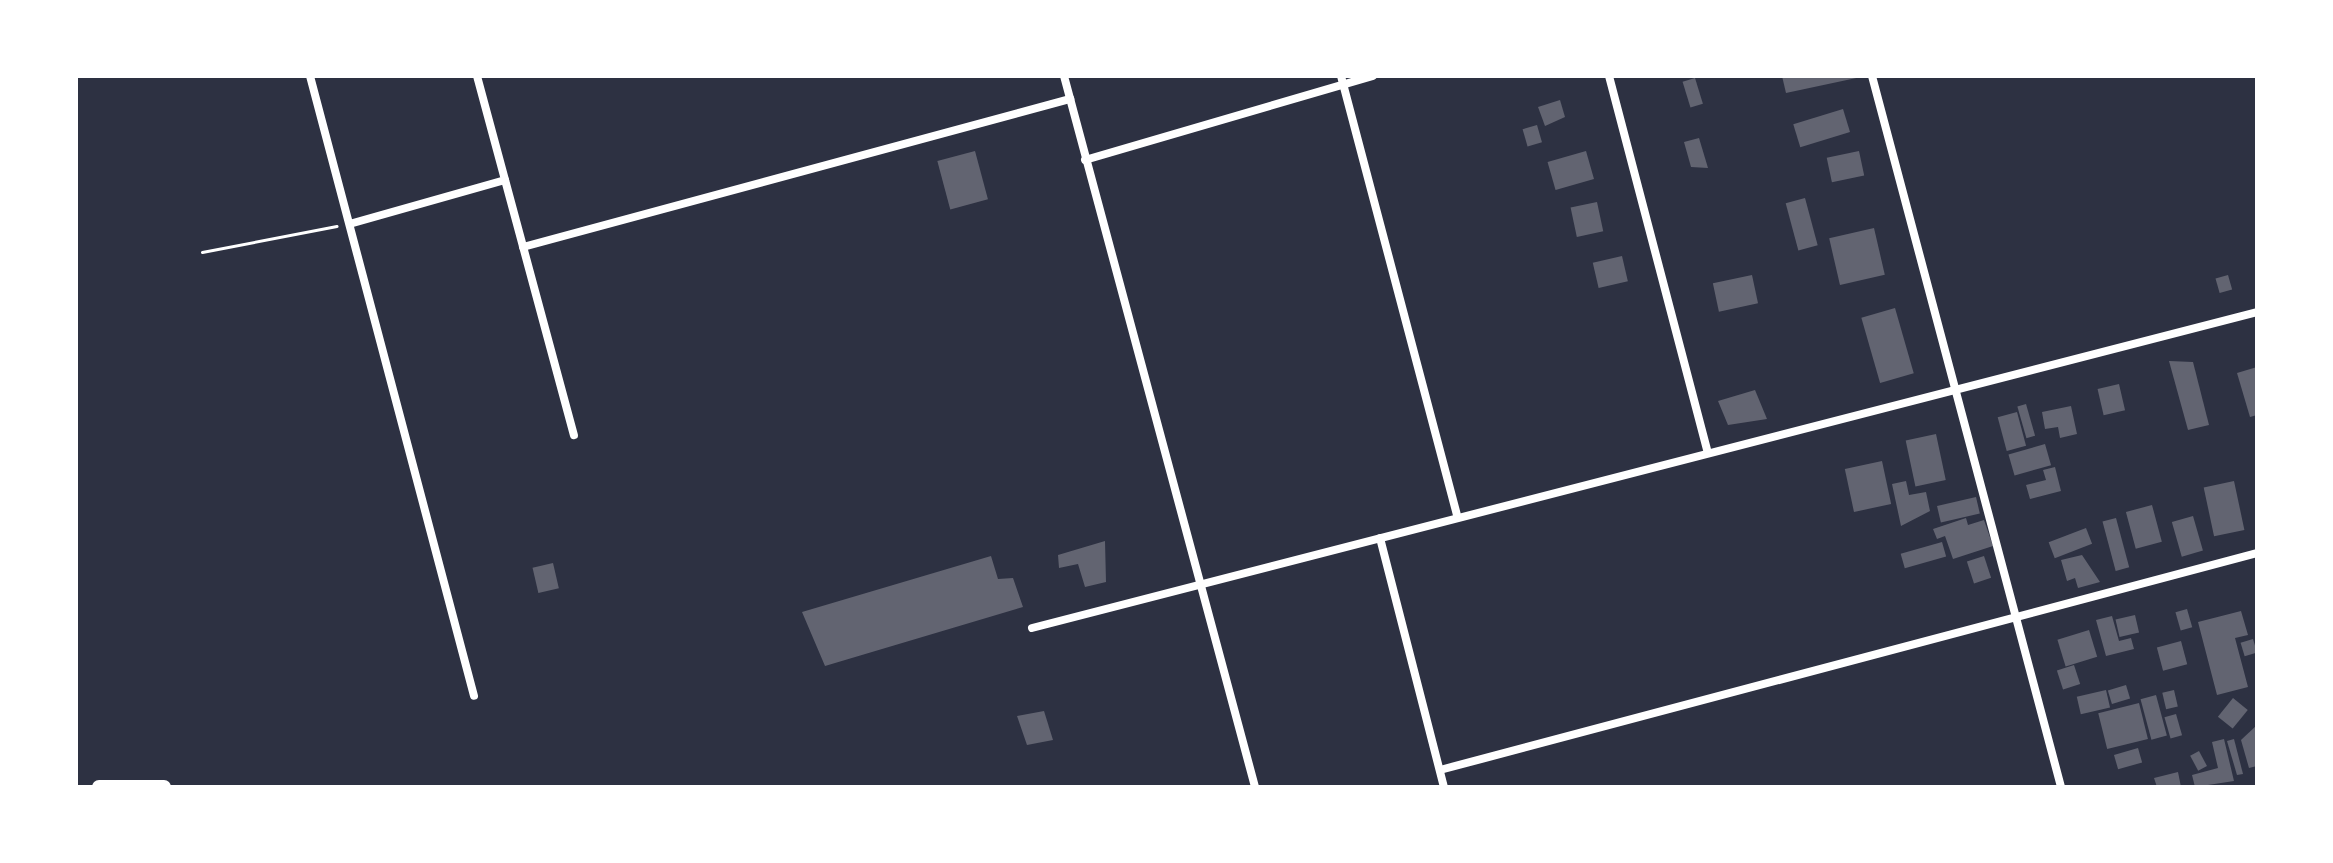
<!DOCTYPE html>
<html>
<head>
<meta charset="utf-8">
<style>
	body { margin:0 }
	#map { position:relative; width:2333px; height:863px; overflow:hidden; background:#2d3142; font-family:Signika,sans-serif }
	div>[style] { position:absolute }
	.building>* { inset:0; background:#626471; transform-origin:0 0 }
	.path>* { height:3px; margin:-1.5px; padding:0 1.5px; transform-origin:1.5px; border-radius:1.5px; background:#fff }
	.minor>* { height:8px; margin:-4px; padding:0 4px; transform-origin:4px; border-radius:4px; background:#fff }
	.tertiary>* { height:14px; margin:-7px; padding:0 7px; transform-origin:7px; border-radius:7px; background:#fff }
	span { translate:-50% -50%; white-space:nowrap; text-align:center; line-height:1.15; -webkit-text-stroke:6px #fff; paint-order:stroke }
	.frame { position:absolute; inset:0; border:78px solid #fff; pointer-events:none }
</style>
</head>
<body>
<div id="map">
	<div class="building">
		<div style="clip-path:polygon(1782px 76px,1860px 76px,1861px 77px,1786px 93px)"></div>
		<div style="left:1695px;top:78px;width:27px;height:13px;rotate:73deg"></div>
		<div style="clip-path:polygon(1560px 100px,1565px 117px,1545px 126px,1538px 107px)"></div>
		<div style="left:1843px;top:109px;width:24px;height:52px;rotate:73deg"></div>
		<div style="left:1537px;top:125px;width:18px;height:15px;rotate:74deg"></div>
		<div style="clip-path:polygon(1699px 138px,1708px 168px,1691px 167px,1684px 142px)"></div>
		<div style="left:975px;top:151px;width:50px;height:39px;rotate:75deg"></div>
		<div style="left:1586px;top:151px;width:29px;height:40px;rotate:74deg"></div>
		<div style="left:1859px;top:151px;width:25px;height:33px;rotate:78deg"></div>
		<div style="left:1805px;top:198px;width:49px;height:20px;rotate:75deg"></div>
		<div style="left:1597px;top:202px;width:30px;height:27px;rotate:78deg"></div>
		<div style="left:1874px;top:228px;width:48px;height:46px;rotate:77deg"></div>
		<div style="left:1622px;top:256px;width:26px;height:30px;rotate:77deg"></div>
		<div style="left:1752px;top:275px;width:29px;height:40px;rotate:78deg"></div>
		<div style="left:2228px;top:275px;width:15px;height:13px;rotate:74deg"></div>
		<div style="left:1895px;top:308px;width:68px;height:35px;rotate:74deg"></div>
		<div style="clip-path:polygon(2169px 361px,2193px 362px,2209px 425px,2188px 430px)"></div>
		<div style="clip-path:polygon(2257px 367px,2257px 415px,2250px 417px,2237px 373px)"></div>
		<div style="left:2119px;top:384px;width:27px;height:22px;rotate:77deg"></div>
		<div style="clip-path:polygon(1755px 390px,1767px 419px,1728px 425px,1718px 401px)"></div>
		<div style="left:2026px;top:404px;width:33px;height:9px;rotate:74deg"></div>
		<div style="clip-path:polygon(2071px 406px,2077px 434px,2060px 438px,2058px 427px,2045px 429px,2042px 412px)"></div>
		<div style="left:2017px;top:412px;width:35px;height:20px;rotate:75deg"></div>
		<div style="left:1936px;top:434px;width:47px;height:31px;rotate:78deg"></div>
		<div style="left:2045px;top:444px;width:22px;height:38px;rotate:74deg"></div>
		<div style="left:1882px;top:461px;width:44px;height:38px;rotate:78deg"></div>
		<div style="clip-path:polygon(2055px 467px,2061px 491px,2030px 499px,2026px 485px,2046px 480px,2043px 470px)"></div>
		<div style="clip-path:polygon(1906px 481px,1909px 495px,1926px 492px,1930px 511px,1901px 526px,1892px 484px)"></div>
		<div style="left:2234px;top:481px;width:50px;height:31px;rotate:78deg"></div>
		<div style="left:1976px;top:497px;width:17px;height:40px;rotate:77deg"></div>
		<div style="left:2152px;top:505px;width:38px;height:27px;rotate:75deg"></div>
		<div style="left:2193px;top:516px;width:36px;height:22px;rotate:74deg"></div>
		<div style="clip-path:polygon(1966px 518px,1968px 525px,1984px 520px,1993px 546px,1953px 559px,1945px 536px,1937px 539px,1933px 529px)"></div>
		<div style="left:2116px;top:518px;width:51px;height:14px;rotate:75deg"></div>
		<div style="left:2086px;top:528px;width:17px;height:40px;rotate:69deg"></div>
		<div style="clip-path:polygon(1105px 541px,1106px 582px,1085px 587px,1078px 564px,1059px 568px,1058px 555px)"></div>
		<div style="left:1942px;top:542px;width:15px;height:43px;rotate:74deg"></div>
		<div style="clip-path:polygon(2082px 555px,2100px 582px,2078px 588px,2075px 578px,2067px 581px,2061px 560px)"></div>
		<div style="clip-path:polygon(991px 556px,998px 579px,1013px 578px,1023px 607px,825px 666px,802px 612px)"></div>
		<div style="left:1984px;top:556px;width:23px;height:18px;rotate:72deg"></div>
		<div style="left:553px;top:563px;width:26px;height:21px;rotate:77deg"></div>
		<div style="left:2187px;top:609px;width:19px;height:12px;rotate:74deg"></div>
		<div style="clip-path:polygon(2241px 611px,2248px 635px,2235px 638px,2248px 687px,2217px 695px,2198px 622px)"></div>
		<div style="left:2135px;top:615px;width:18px;height:20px;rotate:77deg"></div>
		<div style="clip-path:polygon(2112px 616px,2119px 641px,2131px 638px,2134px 649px,2106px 656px,2096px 620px)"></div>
		<div style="left:2089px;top:630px;width:28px;height:33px;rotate:73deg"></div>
		<div style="left:2253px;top:639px;width:14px;height:13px;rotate:73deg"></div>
		<div style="left:2181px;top:641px;width:24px;height:25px;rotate:75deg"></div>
		<div style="left:2074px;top:665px;width:20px;height:18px;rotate:72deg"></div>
		<div style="left:2126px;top:685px;width:14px;height:19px;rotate:73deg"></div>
		<div style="left:2106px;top:690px;width:18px;height:30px;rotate:77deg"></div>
		<div style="left:2174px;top:690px;width:17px;height:12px;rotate:77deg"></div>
		<div style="left:2156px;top:695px;width:42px;height:16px;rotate:75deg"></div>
		<div style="left:2233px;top:698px;width:19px;height:24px;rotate:39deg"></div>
		<div style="left:2139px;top:703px;width:37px;height:42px;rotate:76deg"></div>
		<div style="clip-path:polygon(1044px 711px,1053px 740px,1027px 745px,1017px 716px)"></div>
		<div style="left:2176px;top:714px;width:22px;height:12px;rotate:74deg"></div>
		<div style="clip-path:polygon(2257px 725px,2257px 766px,2249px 768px,2241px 740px)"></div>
		<div style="clip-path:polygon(2224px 739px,2234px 781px,2195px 787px,2192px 775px,2218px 768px,2212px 742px)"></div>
		<div style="clip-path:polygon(2234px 739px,2243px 774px,2237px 775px,2227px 741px)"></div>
		<div style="left:2138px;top:748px;width:15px;height:25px;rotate:74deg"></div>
		<div style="left:2199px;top:751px;width:17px;height:10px;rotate:62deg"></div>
		<div style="clip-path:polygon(2178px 772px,2181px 787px,2157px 787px,2154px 778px)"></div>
	</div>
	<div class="path">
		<div style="left:202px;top:252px;width:137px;rotate:-10.9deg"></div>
	</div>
	<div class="minor">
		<div style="left:310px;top:76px;width:641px;rotate:75.18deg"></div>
		<div style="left:477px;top:76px;width:372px;rotate:74.9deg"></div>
		<div style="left:1064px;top:76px;width:736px;rotate:74.96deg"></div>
		<div style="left:1341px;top:76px;width:454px;rotate:75.2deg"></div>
		<div style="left:1609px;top:76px;width:386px;rotate:75.3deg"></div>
		<div style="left:1872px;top:76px;width:736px;rotate:75.11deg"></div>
		<div style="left:1085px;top:160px;width:300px;rotate:-16.3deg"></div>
		<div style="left:353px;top:223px;width:158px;rotate:-15.8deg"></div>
		<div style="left:523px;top:247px;width:567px;rotate:-15.14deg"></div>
		<div style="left:1380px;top:538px;width:257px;rotate:75.6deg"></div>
		<div style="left:1032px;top:628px;width:1265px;rotate:-14.46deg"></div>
		<div style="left:1440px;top:770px;width:845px;rotate:-14.87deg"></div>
	</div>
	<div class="tertiary">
		<div style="left:99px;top:787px;width:65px"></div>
	</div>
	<div class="frame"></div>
</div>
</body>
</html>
